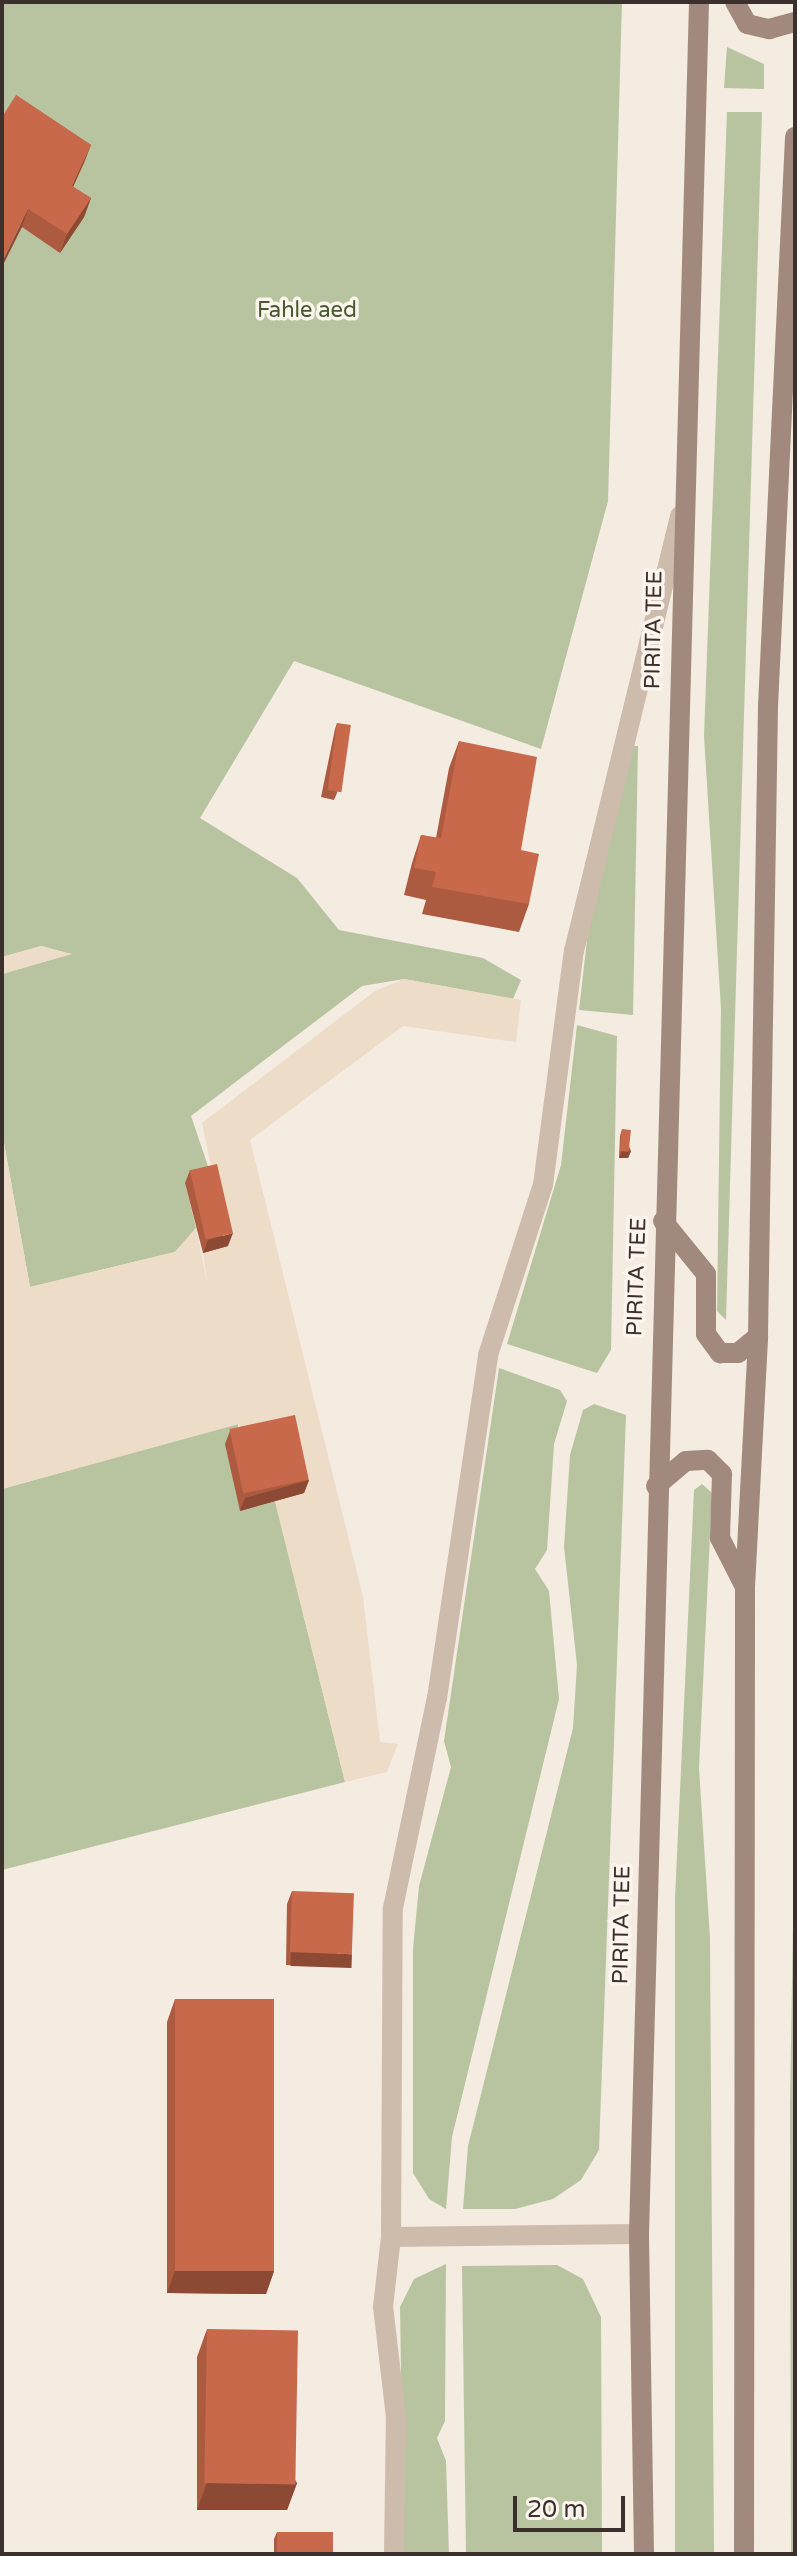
<!DOCTYPE html>
<html>
<head>
<meta charset="utf-8">
<style>
	body { margin:0 }
	#map { position:relative; width:797px; height:2556px; overflow:hidden; background:#f4ebe1; font-family:"Varela Round",sans-serif }
	div>[style] { position:absolute }
	.green>* { inset:0; background:#b8c4a0 }
	.plaza>* { inset:0; background:#ecdcc8 }
	.minor>* { height:20px; margin:-10px; padding:0 10px; transform-origin:10px; border-radius:10px; background:#cdbbac }
	.secondary>* { height:20px; margin:-10px; padding:0 10px; transform-origin:10px; border-radius:10px; background:#a18a7d }
	.wall>* { inset:0; background:#ac5a40 }
	.shaded-wall>* { inset:0; background:#8c4a34; transform-origin:0 0 }
	.building>* { inset:0; background:#c8694b; transform-origin:0 0 }
	span { translate:-50% -50%; white-space:nowrap; text-align:center; line-height:1.15; -webkit-text-stroke:7px #fbf5ee; paint-order:stroke }
	.park-label { font-size:22px; color:#4a5a2e }
	.street-label { font-size:22px; color:#3b302b }
	.frame { position:absolute; inset:0; border:4px solid #3b302b; pointer-events:none }
	.scale { position:absolute; left:513px; top:2496px; width:112px; height:36px; box-sizing:border-box; border:4px solid #3b302b; border-top:0; padding-left:10px; font-size:24px; line-height:28px; white-space:nowrap; color:#3b302b; -webkit-text-stroke:6px #fbf5ee; paint-order:stroke }
</style>
</head>
<body>
<div id="map">
	<div class="green">
		<div style="clip-path:polygon(2px 2px,622px 2px,608px 501px,541px 749px,294px 661px,200px 818px,297px 878px,339px 930px,483px 958px,521px 980px,513px 999px,404px 979px,362px 986px,191px 1116px,212px 1178px,185px 1183px,196px 1228px,175px 1252px,30px 1287px,2px 1132px,2px 974px,70px 954px,41px 946px,2px 957px)"></div>
		<div style="clip-path:polygon(727px 47px,764px 64px,764px 89px,724px 88px)"></div>
		<div style="clip-path:polygon(727px 112px,762px 112px,726px 1320px,717px 1311px,721px 1009px,704px 736px)"></div>
		<div style="clip-path:polygon(630px 746px,638px 746px,633px 1015px,579px 1010px,588px 931px)"></div>
		<div style="clip-path:polygon(577px 1025px,617px 1036px,611px 1350px,597px 1373px,507px 1344px,561px 1165px)"></div>
		<div style="clip-path:polygon(499px 1368px,560px 1390px,567px 1401px,554px 1444px,547px 1550px,535px 1569px,549px 1591px,559px 1699px,452px 2137px,446px 2209px,429px 2199px,413px 2173px,413px 1949px,419px 1886px,451px 1767px,444px 1741px)"></div>
		<div style="clip-path:polygon(594px 1404px,626px 1415px,599px 2150px,581px 2180px,553px 2199px,515px 2209px,463px 2209px,468px 2146px,573px 1728px,577px 1665px,564px 1547px,570px 1455px,583px 1410px)"></div>
		<div style="clip-path:polygon(238px 1423px,240px 1511px,275px 1501px,345px 1782px,2px 1870px,2px 1489px)"></div>
		<div style="clip-path:polygon(702px 1484px,712px 1493px,699px 1768px,710px 1938px,714px 2554px,675px 2554px,675px 1898px,694px 1490px)"></div>
		<div style="clip-path:polygon(795px 1804px,795px 2554px,791px 2554px,790px 2105px)"></div>
		<div style="clip-path:polygon(446px 2264px,445px 2421px,437px 2438px,446px 2461px,449px 2554px,404px 2554px,400px 2307px,414px 2279px)"></div>
		<div style="clip-path:polygon(557px 2265px,583px 2279px,601px 2317px,602px 2554px,466px 2554px,462px 2266px)"></div>
	</div>
	<div class="plaza">
		<div style="clip-path:polygon(41px 946px,72px 954px,2px 974px,2px 957px)"></div>
		<div style="clip-path:polygon(404px 979px,521px 1000px,516px 1042px,403px 1026px,250px 1140px,363px 1597px,380px 1742px,398px 1744px,387px 1772px,345px 1782px,275px 1501px,239px 1424px,2px 1489px,2px 1132px,30px 1287px,175px 1252px,196px 1228px,208px 1286px,203px 1253px,228px 1246px,202px 1123px,375px 991px)"></div>
	</div>
	<div class="minor">
		<div style="left:391px;top:2237px;width:248px;rotate:-0.7deg"></div>
		<div style="left:394px;top:2554px;width:137px;rotate:-89.2deg"></div>
		<div style="left:396px;top:2417px;width:111px;rotate:-96.7deg"></div>
		<div style="left:383px;top:2307px;width:70px;rotate:-83.5deg"></div>
		<div style="left:391px;top:2237px;width:329px;rotate:-89.7deg"></div>
		<div style="left:393px;top:1908px;width:215px;rotate:-78.2deg"></div>
		<div style="left:437px;top:1698px;width:347px;rotate:-81.5deg"></div>
		<div style="left:488px;top:1355px;width:179px;rotate:-72.1deg"></div>
		<div style="left:543px;top:1185px;width:236px;rotate:-82.5deg"></div>
		<div style="left:574px;top:951px;width:448px;rotate:-76.3deg"></div>
	</div>
	<div class="secondary">
		<div style="left:735px;top:2px;width:25px;rotate:61deg"></div>
		<div style="left:747px;top:24px;width:23px;rotate:13deg"></div>
		<div style="left:769px;top:29px;width:27px;rotate:-15deg"></div>
		<div style="left:663px;top:1221px;width:68px;rotate:50.9deg"></div>
		<div style="left:706px;top:1274px;width:60px;rotate:90deg"></div>
		<div style="left:706px;top:1334px;width:24px;rotate:54deg"></div>
		<div style="left:720px;top:1353px;width:18px"></div>
		<div style="left:738px;top:1353px;width:26px;rotate:-40deg"></div>
		<div style="left:656px;top:1486px;width:39px;rotate:-40deg"></div>
		<div style="left:686px;top:1461px;width:22px;rotate:-3deg"></div>
		<div style="left:708px;top:1460px;width:20px;rotate:45deg"></div>
		<div style="left:722px;top:1474px;width:64px;rotate:91.8deg"></div>
		<div style="left:720px;top:1538px;width:55px;rotate:63deg"></div>
		<div style="left:644px;top:2554px;width:320px;rotate:-90.9deg"></div>
		<div style="left:639px;top:2234px;width:2233px;rotate:-88.46deg"></div>
		<div style="left:744px;top:2554px;width:967px;rotate:-89.94deg"></div>
		<div style="left:745px;top:1587px;width:251px;rotate:-87deg"></div>
		<div style="left:758px;top:1336px;width:630px;rotate:-89.09deg"></div>
		<div style="left:768px;top:706px;width:570px;rotate:-87.28deg"></div>
	</div>
	<div class="wall">
		<div style="clip-path:polygon(16px 95px,91px 145px,73px 187px,91px 198px,84px 217px,60px 253px,22px 227px)"></div>
		<div style="clip-path:polygon(337px 723px,337px 793px,334px 800px,321px 797px,335px 729px)"></div>
		<div style="clip-path:polygon(459px 741px,521px 850px,529px 904px,519px 932px,422px 914px,426px 900px,404px 895px,412px 863px,421px 835px,436px 838px,449px 768px)"></div>
		<div style="clip-path:polygon(622px 1129px,631px 1151px,628px 1158px,619px 1158px,620px 1136px)"></div>
		<div style="clip-path:polygon(190px 1170px,228px 1246px,203px 1253px,185px 1183px)"></div>
		<div style="clip-path:polygon(230px 1431px,309px 1480px,304px 1493px,240px 1511px,225px 1444px)"></div>
		<div style="clip-path:polygon(292px 1891px,347px 1967px,286px 1965px,287px 1904px)"></div>
		<div style="clip-path:polygon(175px 1999px,274px 2271px,266px 2294px,167px 2293px,167px 2022px)"></div>
		<div style="clip-path:polygon(207px 2329px,297px 2483px,287px 2510px,197px 2510px,197px 2357px)"></div>
		<div style="clip-path:polygon(277px 2532px,333px 2554px,274px 2554px,274px 2539px)"></div>
	</div>
	<div class="shaded-wall">
		<div style="clip-path:polygon(91px 145px,84px 163px,65px 204px,72px 186px)"></div>
		<div style="clip-path:polygon(91px 198px,84px 217px,60px 253px,67px 234px)"></div>
		<div style="clip-path:polygon(28px 209px,22px 227px,2px 267px,2px 262px)"></div>
		<div style="clip-path:polygon(622px 1151px,631px 1151px,628px 1158px,619px 1158px)"></div>
		<div style="clip-path:polygon(233px 1233px,228px 1246px,203px 1253px,208px 1240px)"></div>
		<div style="clip-path:polygon(309px 1480px,304px 1493px,240px 1511px,245px 1498px)"></div>
		<div style="left:291px;top:1952px;width:61px;height:14px;rotate:2deg"></div>
		<div style="clip-path:polygon(175px 2271px,274px 2271px,266px 2294px,167px 2293px)"></div>
		<div style="clip-path:polygon(207px 2483px,297px 2483px,287px 2510px,197px 2510px)"></div>
	</div>
	<div class="building">
		<div style="clip-path:polygon(16px 95px,91px 145px,72px 186px,91px 198px,67px 234px,28px 209px,2px 262px,2px 117px)"></div>
		<div style="left:337px;top:723px;width:14px;height:68px;rotate:8deg"></div>
		<div style="clip-path:polygon(459px 741px,537px 757px,521px 850px,539px 854px,529px 904px,432px 887px,436px 872px,414px 868px,421px 835px,441px 838px)"></div>
		<div style="left:622px;top:1129px;width:9px;height:22px;rotate:6deg"></div>
		<div style="left:217px;top:1164px;width:71px;height:28px;rotate:77deg"></div>
		<div style="left:295px;top:1415px;width:66px;height:67px;rotate:78deg"></div>
		<div style="left:292px;top:1891px;width:62px;height:61px;rotate:2deg"></div>
		<div style="left:175px;top:1999px;width:99px;height:272px"></div>
		<div style="left:207px;top:2329px;width:91px;height:154px;rotate:1deg"></div>
		<div style="left:277px;top:2532px;width:56px;height:22px"></div>
	</div>
	<div class="park-label">
		<span style="left:307px;top:311px">Fahle aed</span>
	</div>
	<div class="street-label">
		<span style="left:654px;top:630px;rotate:-89deg">PIRITA TEE</span>
		<span style="left:637px;top:1277px;rotate:-88deg">PIRITA TEE</span>
		<span style="left:622px;top:1925px;rotate:-89deg">PIRITA TEE</span>
	</div>
	<div class="frame"></div>
	<div class="scale">20 m</div>
</div>
</body>
</html>
